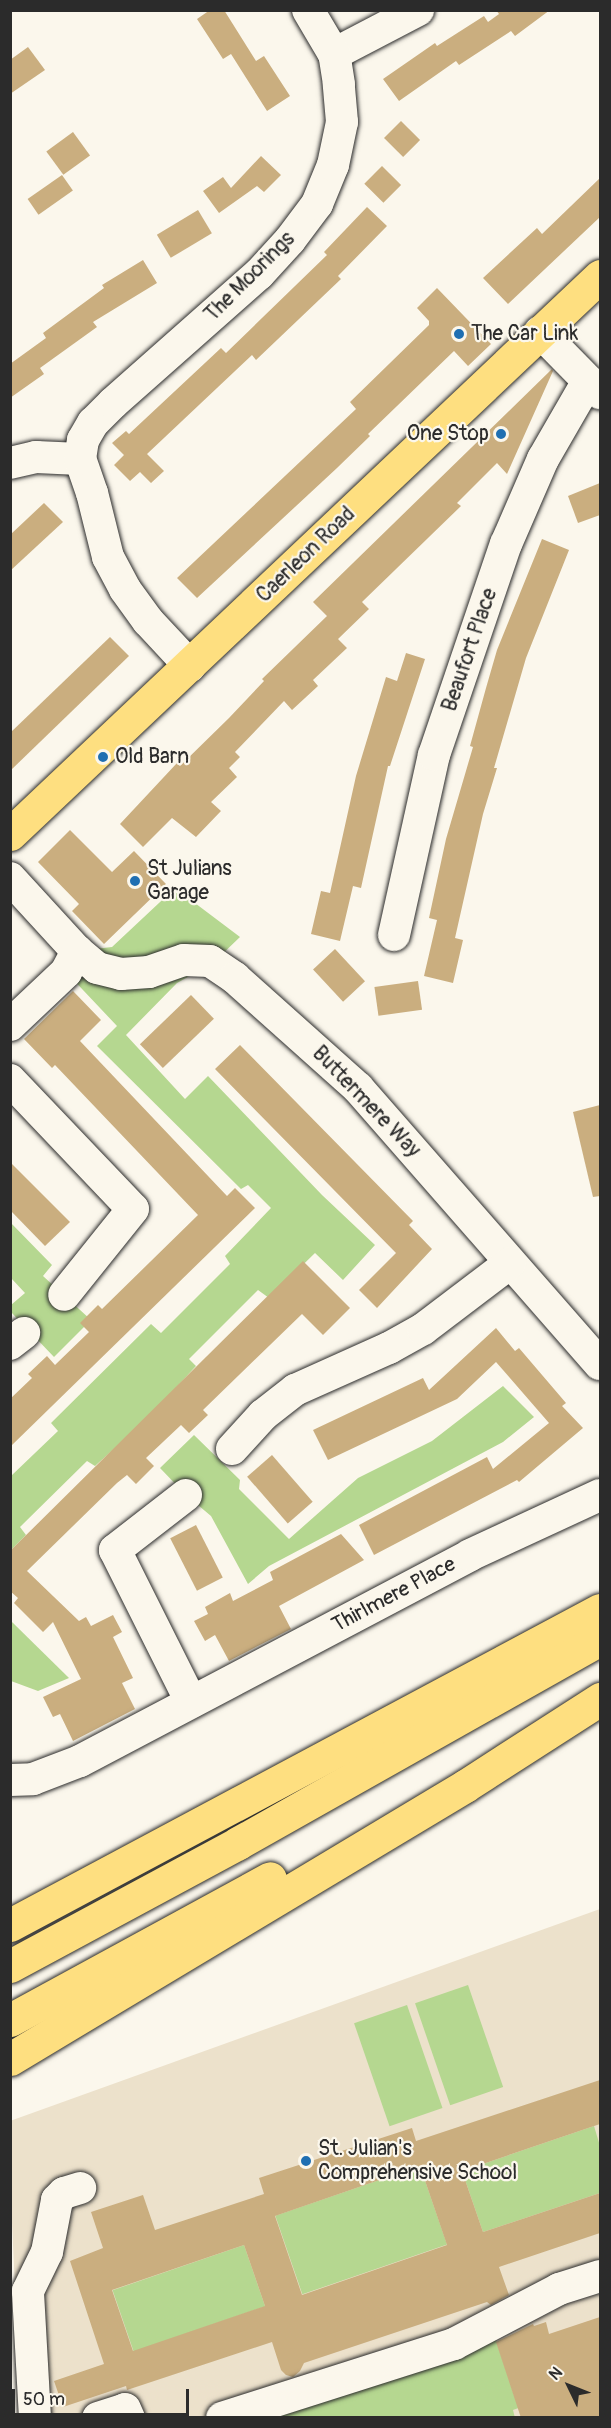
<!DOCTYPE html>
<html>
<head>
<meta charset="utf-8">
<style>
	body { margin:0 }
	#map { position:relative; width:611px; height:2428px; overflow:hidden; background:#fbf7ec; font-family:Pangolin,sans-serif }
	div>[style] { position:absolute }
	.built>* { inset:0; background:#ece1cb }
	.green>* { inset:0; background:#b5d790; transform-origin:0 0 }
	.building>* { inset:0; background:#caae7f; transform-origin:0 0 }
	.roads { filter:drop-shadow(0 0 2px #2b2b2b) drop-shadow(0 0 2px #2b2b2b) }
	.minor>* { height:32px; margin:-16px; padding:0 16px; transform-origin:16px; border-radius:16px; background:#fbf7ec }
	.major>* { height:33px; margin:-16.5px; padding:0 16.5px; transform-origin:16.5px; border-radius:16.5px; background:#fedf80 }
	.highway>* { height:33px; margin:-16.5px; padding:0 16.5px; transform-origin:16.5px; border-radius:16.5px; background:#fedf80 }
	.dots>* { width:16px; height:16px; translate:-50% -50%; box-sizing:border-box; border:3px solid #fbf7ec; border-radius:50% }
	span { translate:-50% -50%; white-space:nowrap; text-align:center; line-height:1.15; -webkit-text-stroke:4.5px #fbf7ec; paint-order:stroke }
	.street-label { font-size:21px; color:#2b2b2b }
	.poi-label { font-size:21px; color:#2b2b2b }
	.left { translate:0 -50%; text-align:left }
	.right { translate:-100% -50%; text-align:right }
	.frame { position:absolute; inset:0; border:12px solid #2b2b2b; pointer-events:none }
	.north { position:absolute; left:539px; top:2356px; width:60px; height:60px; -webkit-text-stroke:4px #fbf7ec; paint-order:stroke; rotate:313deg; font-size:16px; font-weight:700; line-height:24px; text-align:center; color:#2b2b2b }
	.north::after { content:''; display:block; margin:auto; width:21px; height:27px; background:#2b2b2b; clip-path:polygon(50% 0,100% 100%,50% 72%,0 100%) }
	.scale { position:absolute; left:12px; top:2389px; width:177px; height:27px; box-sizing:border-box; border:3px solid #2b2b2b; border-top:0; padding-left:8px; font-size:18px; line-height:21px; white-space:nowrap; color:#2b2b2b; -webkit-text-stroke:4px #fbf7ec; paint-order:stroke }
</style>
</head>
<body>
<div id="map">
	<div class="built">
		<div style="clip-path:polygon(600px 1909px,600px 2417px,21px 2417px,11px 2201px,10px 2121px)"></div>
	</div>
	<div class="green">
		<div style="clip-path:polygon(175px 888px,240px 937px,213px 963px,177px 983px,126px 1035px,185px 1099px,208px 1076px,322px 1195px,375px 1245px,343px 1280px,315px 1253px,269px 1298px,258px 1290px,189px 1359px,196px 1366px,147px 1419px,95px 1466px,87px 1461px,20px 1527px,26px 1535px,11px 1550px,11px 1476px,58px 1431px,51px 1423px,151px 1324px,161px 1333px,230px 1264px,225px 1256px,271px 1208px,248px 1185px,241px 1189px,97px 1046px,117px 1026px,66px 972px,77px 951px,112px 947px)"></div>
		<div style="clip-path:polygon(10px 1222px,52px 1265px,43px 1276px,91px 1320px,54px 1357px,11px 1312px,11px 1305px,25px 1293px,11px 1278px)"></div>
		<div style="clip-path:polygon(503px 1386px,534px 1417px,503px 1442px,269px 1566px,248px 1584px,211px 1516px,186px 1495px,160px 1468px,194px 1435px,240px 1480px,239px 1489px,289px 1539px,358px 1478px,432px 1441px)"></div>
		<div style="clip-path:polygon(10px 1621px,11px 1621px,69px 1678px,38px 1691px,11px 1681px)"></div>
		<div style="left:468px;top:1985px;width:108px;height:56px;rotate:71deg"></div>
		<div style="left:407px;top:2005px;width:109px;height:56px;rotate:71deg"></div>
		<div style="clip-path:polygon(594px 2126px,600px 2146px,600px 2193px,483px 2232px,462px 2171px)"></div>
		<div style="left:420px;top:2166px;width:83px;height:153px;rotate:71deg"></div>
		<div style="left:244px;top:2245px;width:65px;height:139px;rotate:71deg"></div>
		<div style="clip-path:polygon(495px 2337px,514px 2395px,524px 2406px,513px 2410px,515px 2418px,261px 2418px)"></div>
	</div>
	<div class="building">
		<div style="clip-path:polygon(210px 10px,224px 10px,256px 61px,264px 56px,290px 96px,267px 111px,231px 54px,223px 59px,197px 19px)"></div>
		<div style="clip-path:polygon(496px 10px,550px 10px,515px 36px,511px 31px,459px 65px,456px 61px,399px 101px,383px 79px,435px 43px,437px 46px,484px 16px,488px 22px,499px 14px)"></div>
		<div style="clip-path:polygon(28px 47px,45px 70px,10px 94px,10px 60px)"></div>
		<div style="left:401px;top:121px;width:27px;height:24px;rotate:45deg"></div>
		<div style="left:73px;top:132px;width:29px;height:33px;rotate:54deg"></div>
		<div style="clip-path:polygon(261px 156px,281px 175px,264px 192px,257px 186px,219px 213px,203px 191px,223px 177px,231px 188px)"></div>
		<div style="left:382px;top:166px;width:27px;height:25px;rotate:45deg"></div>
		<div style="left:62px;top:175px;width:19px;height:42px;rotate:55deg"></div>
		<div style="clip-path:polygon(600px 178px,600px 217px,508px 304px,483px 278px,537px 228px,542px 234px)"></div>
		<div style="clip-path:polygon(367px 207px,387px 226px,338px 276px,341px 279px,256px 360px,252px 355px,147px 454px,164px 471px,151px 483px,140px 472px,130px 481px,114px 465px,124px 455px,112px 443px,126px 431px,129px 434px,221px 348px,226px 353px,327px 255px,324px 252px)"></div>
		<div style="left:198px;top:210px;width:27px;height:48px;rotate:59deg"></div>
		<div style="clip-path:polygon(143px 260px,157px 283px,93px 322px,97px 327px,40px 368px,44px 374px,10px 398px,10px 364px,46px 338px,43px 333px,104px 288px,102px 285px)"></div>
		<div style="clip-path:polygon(437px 288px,491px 344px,468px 366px,454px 351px,368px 434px,370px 436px,337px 468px,197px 598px,177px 578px,356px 409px,350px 402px,429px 325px,429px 321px,417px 308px)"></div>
		<div style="clip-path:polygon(552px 369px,553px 371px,507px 474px,497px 463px,457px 503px,461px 506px,362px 602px,369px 609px,338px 639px,347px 648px,313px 680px,318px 686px,292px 710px,284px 701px,235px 752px,240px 757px,229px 768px,237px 777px,211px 802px,221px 811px,196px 837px,172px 818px,143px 847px,120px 824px,177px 763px,180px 766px,229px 718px,264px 681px,262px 679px,327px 616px,313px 602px)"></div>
		<div style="clip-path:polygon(600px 483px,600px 515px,578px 523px,568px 496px)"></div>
		<div style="clip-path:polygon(44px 503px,63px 522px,10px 571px,10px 535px)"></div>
		<div style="clip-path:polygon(542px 539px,569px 550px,526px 658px,494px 768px,497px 768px,483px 814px,455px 938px,463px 940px,453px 983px,424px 976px,437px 920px,429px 918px,446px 839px,473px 747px,470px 746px,486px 688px,497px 650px)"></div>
		<div style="clip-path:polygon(110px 637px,129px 656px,10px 771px,10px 733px)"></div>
		<div style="clip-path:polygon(406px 653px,425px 659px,390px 766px,388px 766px,361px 888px,353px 886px,340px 941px,311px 934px,321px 891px,330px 893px,356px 776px,386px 677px,397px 681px)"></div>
		<div style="clip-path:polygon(70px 830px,112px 872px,134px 851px,166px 884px,104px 944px,72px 911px,79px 904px,38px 862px)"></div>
		<div style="left:335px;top:949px;width:44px;height:30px;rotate:47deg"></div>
		<div style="left:418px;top:981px;width:29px;height:44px;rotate:82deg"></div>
		<div style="clip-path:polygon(73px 991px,101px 1020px,80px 1041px,227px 1196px,235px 1188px,255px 1208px,10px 1447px,10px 1399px,32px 1378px,28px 1374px,47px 1356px,55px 1365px,89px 1332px,80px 1323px,98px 1305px,102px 1309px,198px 1215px,55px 1065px,52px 1068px,24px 1039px)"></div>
		<div style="left:191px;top:995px;width:33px;height:71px;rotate:46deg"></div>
		<div style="clip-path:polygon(240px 1045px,413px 1221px,409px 1225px,432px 1249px,377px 1308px,359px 1290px,396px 1253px,215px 1069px)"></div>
		<div style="clip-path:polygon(600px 1105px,600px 1196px,593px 1197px,573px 1112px)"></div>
		<div style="clip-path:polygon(10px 1162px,70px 1222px,45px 1246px,10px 1210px)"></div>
		<div style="clip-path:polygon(303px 1261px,350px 1308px,323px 1335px,302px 1314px,203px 1410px,208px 1415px,189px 1433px,181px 1425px,146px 1458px,154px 1466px,136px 1484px,127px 1475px,117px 1483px,27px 1571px,79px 1621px,86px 1617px,91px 1626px,113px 1615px,122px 1632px,113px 1637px,133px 1678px,122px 1683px,135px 1709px,73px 1741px,60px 1714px,53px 1717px,43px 1697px,81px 1679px,53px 1622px,43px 1632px,14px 1603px,18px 1598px,10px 1591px,10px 1551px)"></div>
		<div style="clip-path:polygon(496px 1328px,515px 1351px,519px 1348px,566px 1403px,562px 1406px,583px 1428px,519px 1482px,517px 1480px,374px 1555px,359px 1525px,487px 1457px,493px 1469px,549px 1423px,496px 1362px,457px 1399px,328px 1460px,313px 1430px,423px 1378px,429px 1390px)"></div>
		<div style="left:272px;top:1455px;width:62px;height:33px;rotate:49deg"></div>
		<div style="left:196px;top:1525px;width:59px;height:29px;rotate:63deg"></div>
		<div style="clip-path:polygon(341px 1534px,364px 1560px,279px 1606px,291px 1629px,229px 1661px,215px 1635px,205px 1641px,194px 1621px,208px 1614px,205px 1607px,230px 1593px,233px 1601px,273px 1580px,270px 1572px)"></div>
		<div style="clip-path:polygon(evenodd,600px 2080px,600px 2124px,462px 2171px,483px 2232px,600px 2193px,600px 2233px,499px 2267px,509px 2295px,491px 2305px,487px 2302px,304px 2363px,300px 2371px,293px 2377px,286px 2375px,281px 2370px,272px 2342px,127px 2390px,126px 2386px,63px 2407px,54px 2381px,104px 2364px,70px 2261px,103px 2248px,91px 2212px,143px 2195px,155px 2230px,264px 2194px,259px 2178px,412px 2128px,416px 2141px,600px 2080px,420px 2166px,447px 2245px,302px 2295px,275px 2216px,420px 2166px,600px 2080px,244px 2245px,265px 2306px,133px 2351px,112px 2290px,244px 2245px)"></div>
		<div style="clip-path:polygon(600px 2317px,600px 2418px,521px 2418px,496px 2342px,533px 2324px,534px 2326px,546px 2322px,549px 2334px)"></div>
	</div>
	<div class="roads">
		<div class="minor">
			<div style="left:334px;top:54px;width:95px;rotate:-27.6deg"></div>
			<div style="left:540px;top:332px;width:86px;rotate:45.5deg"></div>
			<div style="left:10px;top:463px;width:27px;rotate:-13deg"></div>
			<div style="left:36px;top:457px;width:44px;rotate:2.6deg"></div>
			<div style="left:190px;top:666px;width:62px;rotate:-133deg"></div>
			<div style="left:148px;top:621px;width:39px;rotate:-126deg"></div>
			<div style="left:125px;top:589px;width:36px;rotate:-118deg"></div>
			<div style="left:108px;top:557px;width:66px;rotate:-104deg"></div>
			<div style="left:92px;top:493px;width:36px;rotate:-109deg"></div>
			<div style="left:80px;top:459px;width:19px;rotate:-81deg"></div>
			<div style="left:83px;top:440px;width:20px;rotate:-60deg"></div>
			<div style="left:93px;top:423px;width:28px;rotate:-45deg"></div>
			<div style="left:113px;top:403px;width:195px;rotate:-41.5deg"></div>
			<div style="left:259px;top:274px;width:46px;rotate:-47.6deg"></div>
			<div style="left:290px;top:240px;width:45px;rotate:-53.1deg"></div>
			<div style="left:317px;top:204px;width:42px;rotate:-67.7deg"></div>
			<div style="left:333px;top:165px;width:44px;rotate:-78.2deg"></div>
			<div style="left:342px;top:122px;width:38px;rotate:-95deg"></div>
			<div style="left:339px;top:84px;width:30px;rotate:-99deg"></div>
			<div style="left:334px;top:54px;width:51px;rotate:-120.6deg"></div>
			<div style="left:10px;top:878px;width:99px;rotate:47.5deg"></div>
			<div style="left:77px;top:951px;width:26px;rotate:40deg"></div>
			<div style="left:97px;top:968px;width:25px;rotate:14deg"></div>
			<div style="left:121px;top:974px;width:28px;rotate:-4deg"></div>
			<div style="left:149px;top:972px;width:37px;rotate:-19deg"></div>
			<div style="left:184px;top:960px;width:26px;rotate:2deg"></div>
			<div style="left:210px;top:961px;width:30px;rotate:34deg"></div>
			<div style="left:235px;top:978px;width:165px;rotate:41.8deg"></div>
			<div style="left:358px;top:1088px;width:367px;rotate:48.8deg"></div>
			<div style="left:394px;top:935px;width:184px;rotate:-77.5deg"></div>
			<div style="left:434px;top:755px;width:223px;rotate:-71.2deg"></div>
			<div style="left:506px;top:544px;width:93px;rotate:-66.5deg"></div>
			<div style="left:543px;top:459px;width:90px;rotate:-60deg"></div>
			<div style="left:10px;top:1025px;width:77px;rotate:-43.4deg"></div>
			<div style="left:66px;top:972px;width:24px;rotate:-62deg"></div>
			<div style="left:10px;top:1080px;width:178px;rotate:46.4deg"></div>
			<div style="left:133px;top:1209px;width:110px;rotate:128.7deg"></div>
			<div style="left:10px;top:1344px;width:18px;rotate:-38deg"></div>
			<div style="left:232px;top:1449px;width:46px;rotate:-47.6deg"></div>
			<div style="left:263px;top:1415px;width:41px;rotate:-38deg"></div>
			<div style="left:295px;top:1390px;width:103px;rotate:-24.1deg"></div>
			<div style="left:389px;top:1348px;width:39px;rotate:-29deg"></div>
			<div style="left:423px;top:1329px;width:109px;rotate:-37.2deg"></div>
			<div style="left:186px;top:1495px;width:90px;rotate:142.2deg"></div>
			<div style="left:115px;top:1550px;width:170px;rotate:63.4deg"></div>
			<div style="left:10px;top:1780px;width:23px;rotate:-2deg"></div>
			<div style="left:33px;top:1779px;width:50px;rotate:-21deg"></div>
			<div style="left:80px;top:1761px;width:441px;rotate:-27.8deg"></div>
			<div style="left:470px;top:1555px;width:143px;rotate:-24.8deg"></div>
			<div style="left:35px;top:2418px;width:127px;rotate:-93.2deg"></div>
			<div style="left:28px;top:2291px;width:43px;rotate:-64deg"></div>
			<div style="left:47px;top:2252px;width:53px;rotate:-79.1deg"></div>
			<div style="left:57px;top:2200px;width:10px;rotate:-45deg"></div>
			<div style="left:64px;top:2193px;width:17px;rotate:-17deg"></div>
			<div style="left:98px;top:2418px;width:28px;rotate:-18deg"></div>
			<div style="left:125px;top:2409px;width:10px;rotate:66deg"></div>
			<div style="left:222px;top:2418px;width:244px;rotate:-17.7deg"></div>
			<div style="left:454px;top:2344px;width:119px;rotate:-27.6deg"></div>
			<div style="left:559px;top:2289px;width:43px;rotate:-17.6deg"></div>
		</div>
		<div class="major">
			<div style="left:10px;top:834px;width:812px;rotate:-43.4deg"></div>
		</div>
		<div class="highway">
			<div style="left:10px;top:1925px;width:669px;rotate:-28.1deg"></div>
			<div style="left:10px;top:1966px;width:259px;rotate:-28.3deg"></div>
			<div style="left:238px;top:1843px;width:416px;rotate:-29.4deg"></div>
			<div style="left:10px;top:2020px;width:296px;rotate:-28.6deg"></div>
			<div style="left:10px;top:2059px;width:531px;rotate:-30.96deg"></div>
			<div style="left:465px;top:1786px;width:161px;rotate:-32.8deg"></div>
		</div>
	</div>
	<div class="dots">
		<div style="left:459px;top:334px;background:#1f6fb2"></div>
		<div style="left:501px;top:434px;background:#1f6fb2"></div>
		<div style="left:103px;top:757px;background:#1f6fb2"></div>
		<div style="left:135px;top:881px;background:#1f6fb2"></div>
		<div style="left:306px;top:2161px;background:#1f6fb2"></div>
	</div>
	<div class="street-label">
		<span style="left:250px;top:277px;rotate:-45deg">The Moorings</span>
		<span style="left:306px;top:555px;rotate:-44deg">Caerleon Road</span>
		<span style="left:470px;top:650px;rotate:-71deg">Beaufort Place</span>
		<span style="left:366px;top:1102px;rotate:46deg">Buttermere Way</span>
		<span style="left:394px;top:1595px;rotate:-28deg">Thirlmere Place</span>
	</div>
	<div class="poi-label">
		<span class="left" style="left:471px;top:334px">The Car Link</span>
		<span class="right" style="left:489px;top:434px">One Stop</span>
		<span class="left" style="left:115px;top:757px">Old Barn</span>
		<span class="left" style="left:147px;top:881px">St Julians<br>Garage</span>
		<span class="left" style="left:318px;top:2161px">St. Julian's<br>Comprehensive School</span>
	</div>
	<div class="frame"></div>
	<div class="north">N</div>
	<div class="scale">50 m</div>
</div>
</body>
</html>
